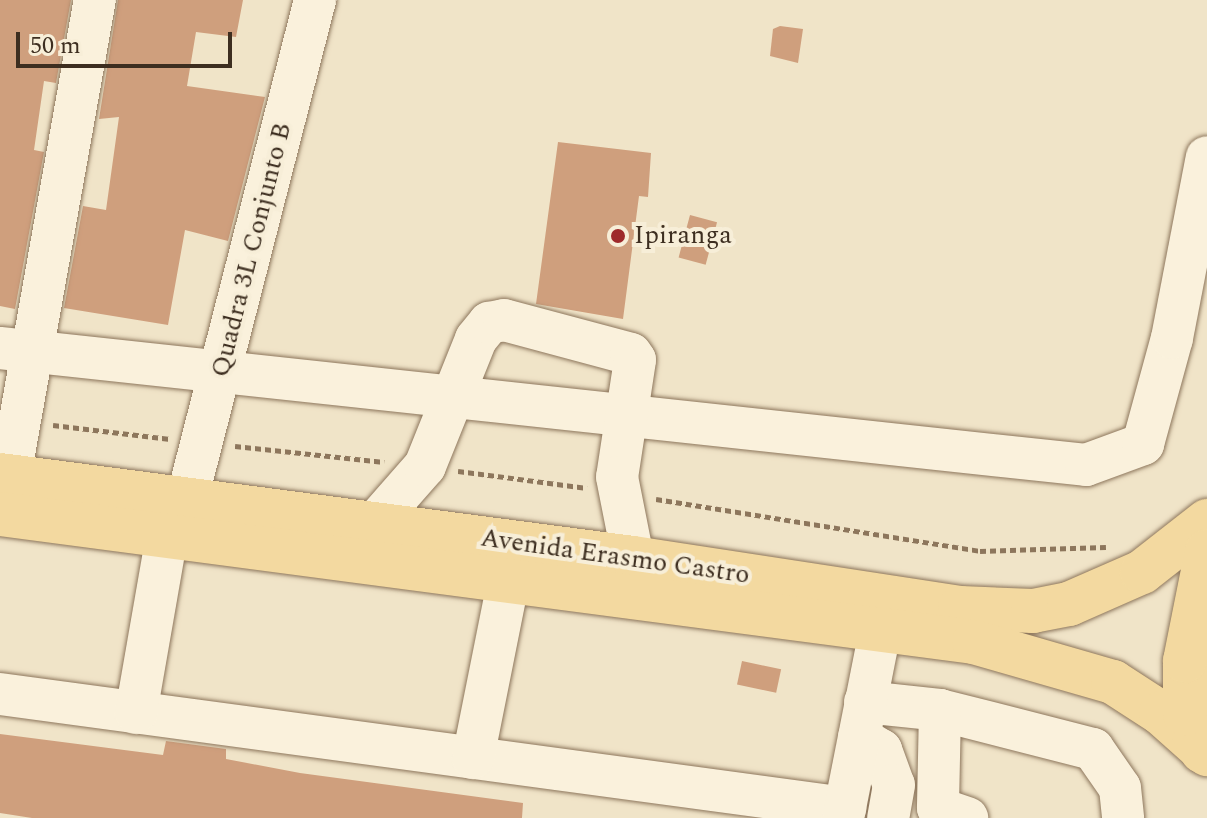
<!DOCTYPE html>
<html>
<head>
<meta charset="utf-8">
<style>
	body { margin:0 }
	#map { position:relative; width:1207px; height:818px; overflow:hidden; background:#f0e4c8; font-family:Spectral,serif }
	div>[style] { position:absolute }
	.building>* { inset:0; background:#cf9f7d; transform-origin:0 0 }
	.path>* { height:5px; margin-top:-2.5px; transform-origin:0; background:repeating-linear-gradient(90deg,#8d765c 0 6px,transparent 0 10px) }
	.roads { filter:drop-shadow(0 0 2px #8d765c) drop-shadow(0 0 2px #8d765c) }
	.minor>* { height:42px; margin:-21px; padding:0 21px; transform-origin:21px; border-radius:21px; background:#faf1dc }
	.major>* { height:44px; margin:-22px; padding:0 22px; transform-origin:22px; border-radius:22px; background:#f3d9a0 }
	.dots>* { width:22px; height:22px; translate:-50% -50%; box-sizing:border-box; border:4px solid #f7eed8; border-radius:50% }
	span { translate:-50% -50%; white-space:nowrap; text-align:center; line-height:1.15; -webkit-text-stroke:8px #f7eed8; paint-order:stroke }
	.poi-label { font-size:26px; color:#3d2e20 }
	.left { translate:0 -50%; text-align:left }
	.street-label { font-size:26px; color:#3d2e20 }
	.scale { position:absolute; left:16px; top:32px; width:216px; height:36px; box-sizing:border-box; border:4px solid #3d2e20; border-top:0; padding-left:10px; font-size:24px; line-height:28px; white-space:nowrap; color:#3d2e20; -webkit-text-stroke:6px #f7eed8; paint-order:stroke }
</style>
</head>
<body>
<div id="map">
	<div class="building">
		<div style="clip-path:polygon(0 0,71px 0,56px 83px,44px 81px,34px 150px,44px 152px,15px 309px,0 306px)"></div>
		<div style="clip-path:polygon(118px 0,243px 0,236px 37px,196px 32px,187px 86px,265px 97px,228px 241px,185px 230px,168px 325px,64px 308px,83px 206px,106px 210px,119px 117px,99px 119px)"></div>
		<div style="clip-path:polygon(780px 26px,803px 29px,798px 63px,770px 56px,773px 29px)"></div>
		<div style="clip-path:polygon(558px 142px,651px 153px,648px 197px,639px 196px,623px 319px,536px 304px)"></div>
		<div style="left:690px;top:215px;width:28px;height:44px;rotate:15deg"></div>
		<div style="left:742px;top:661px;width:40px;height:24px;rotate:12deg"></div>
		<div style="clip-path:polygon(0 734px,163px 755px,166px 741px,226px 749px,226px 759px,300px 773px,523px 803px,522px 818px,32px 818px,0 813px)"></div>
	</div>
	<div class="path">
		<div style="left:53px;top:425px;width:118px;rotate:6.8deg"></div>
		<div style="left:235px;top:446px;width:150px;rotate:6.1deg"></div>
		<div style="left:458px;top:471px;width:130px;rotate:7.5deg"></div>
		<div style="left:656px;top:499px;width:328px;rotate:9.1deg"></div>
		<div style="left:980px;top:551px;width:126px;rotate:-1.8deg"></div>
	</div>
	<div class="roads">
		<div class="minor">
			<div style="left:0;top:348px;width:1092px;rotate:6.15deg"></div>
			<div style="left:1086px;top:465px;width:61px;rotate:-20.2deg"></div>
			<div style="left:1143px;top:444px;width:110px;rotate:-74.7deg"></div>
			<div style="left:1172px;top:338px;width:184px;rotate:-79.1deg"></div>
			<div style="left:10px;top:476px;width:484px;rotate:-79.9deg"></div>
			<div style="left:187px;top:499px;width:515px;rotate:-75.61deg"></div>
			<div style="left:374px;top:524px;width:77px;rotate:-48.7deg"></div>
			<div style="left:425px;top:466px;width:137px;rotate:-68.1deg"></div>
			<div style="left:476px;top:339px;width:21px;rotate:-51deg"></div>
			<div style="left:489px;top:323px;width:15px;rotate:-11deg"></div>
			<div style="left:504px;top:320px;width:131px;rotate:15deg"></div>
			<div style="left:631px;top:354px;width:7px;rotate:56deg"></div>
			<div style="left:635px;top:360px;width:118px;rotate:98.7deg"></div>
			<div style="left:617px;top:477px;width:83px;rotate:78.8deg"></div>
			<div style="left:0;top:694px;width:853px;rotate:7.68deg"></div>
			<div style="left:865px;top:702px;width:75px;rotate:6.1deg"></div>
			<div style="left:940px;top:710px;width:158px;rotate:14.3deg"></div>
			<div style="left:1093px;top:749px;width:47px;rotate:55.3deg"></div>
			<div style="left:1120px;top:788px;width:30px;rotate:84deg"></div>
			<div style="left:940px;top:710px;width:98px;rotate:91.2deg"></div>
			<div style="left:938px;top:808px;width:31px;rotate:19deg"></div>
			<div style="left:136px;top:713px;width:180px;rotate:-80.1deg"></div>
			<div style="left:859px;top:737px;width:26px;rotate:31deg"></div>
			<div style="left:881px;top:750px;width:37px;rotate:70deg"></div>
			<div style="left:894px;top:785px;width:34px;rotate:100deg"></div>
			<div style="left:473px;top:758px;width:178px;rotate:-78.7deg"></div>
			<div style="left:843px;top:818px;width:196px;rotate:-78.8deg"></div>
		</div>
		<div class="major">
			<div style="left:0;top:475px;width:638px;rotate:7.47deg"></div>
			<div style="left:633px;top:558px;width:331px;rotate:8.7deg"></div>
			<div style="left:960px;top:608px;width:73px;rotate:2.4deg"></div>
			<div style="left:1033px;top:611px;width:37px;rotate:-11deg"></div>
			<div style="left:1069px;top:604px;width:80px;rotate:-23.7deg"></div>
			<div style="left:1142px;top:572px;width:83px;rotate:-38.1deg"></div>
			<div style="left:0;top:514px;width:982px;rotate:7.49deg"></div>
			<div style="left:974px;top:642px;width:145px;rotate:16.1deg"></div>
			<div style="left:1113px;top:682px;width:57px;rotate:32.9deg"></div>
			<div style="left:1161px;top:713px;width:62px;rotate:41.7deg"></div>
			<div style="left:1202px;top:751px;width:41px;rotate:-114.7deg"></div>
			<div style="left:1185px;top:714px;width:53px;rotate:-90deg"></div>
			<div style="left:1185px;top:661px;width:112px;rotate:-78.7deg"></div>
		</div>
	</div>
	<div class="dots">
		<div style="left:618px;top:236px;background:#9e2a2b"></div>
	</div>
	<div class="poi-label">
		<span class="left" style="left:634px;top:236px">Ipiranga</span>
	</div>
	<div class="street-label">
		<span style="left:252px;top:250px;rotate:-76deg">Quadra 3L Conjunto B</span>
		<span style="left:615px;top:557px;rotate:8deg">Avenida Erasmo Castro</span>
	</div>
	<div class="scale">50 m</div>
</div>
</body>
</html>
